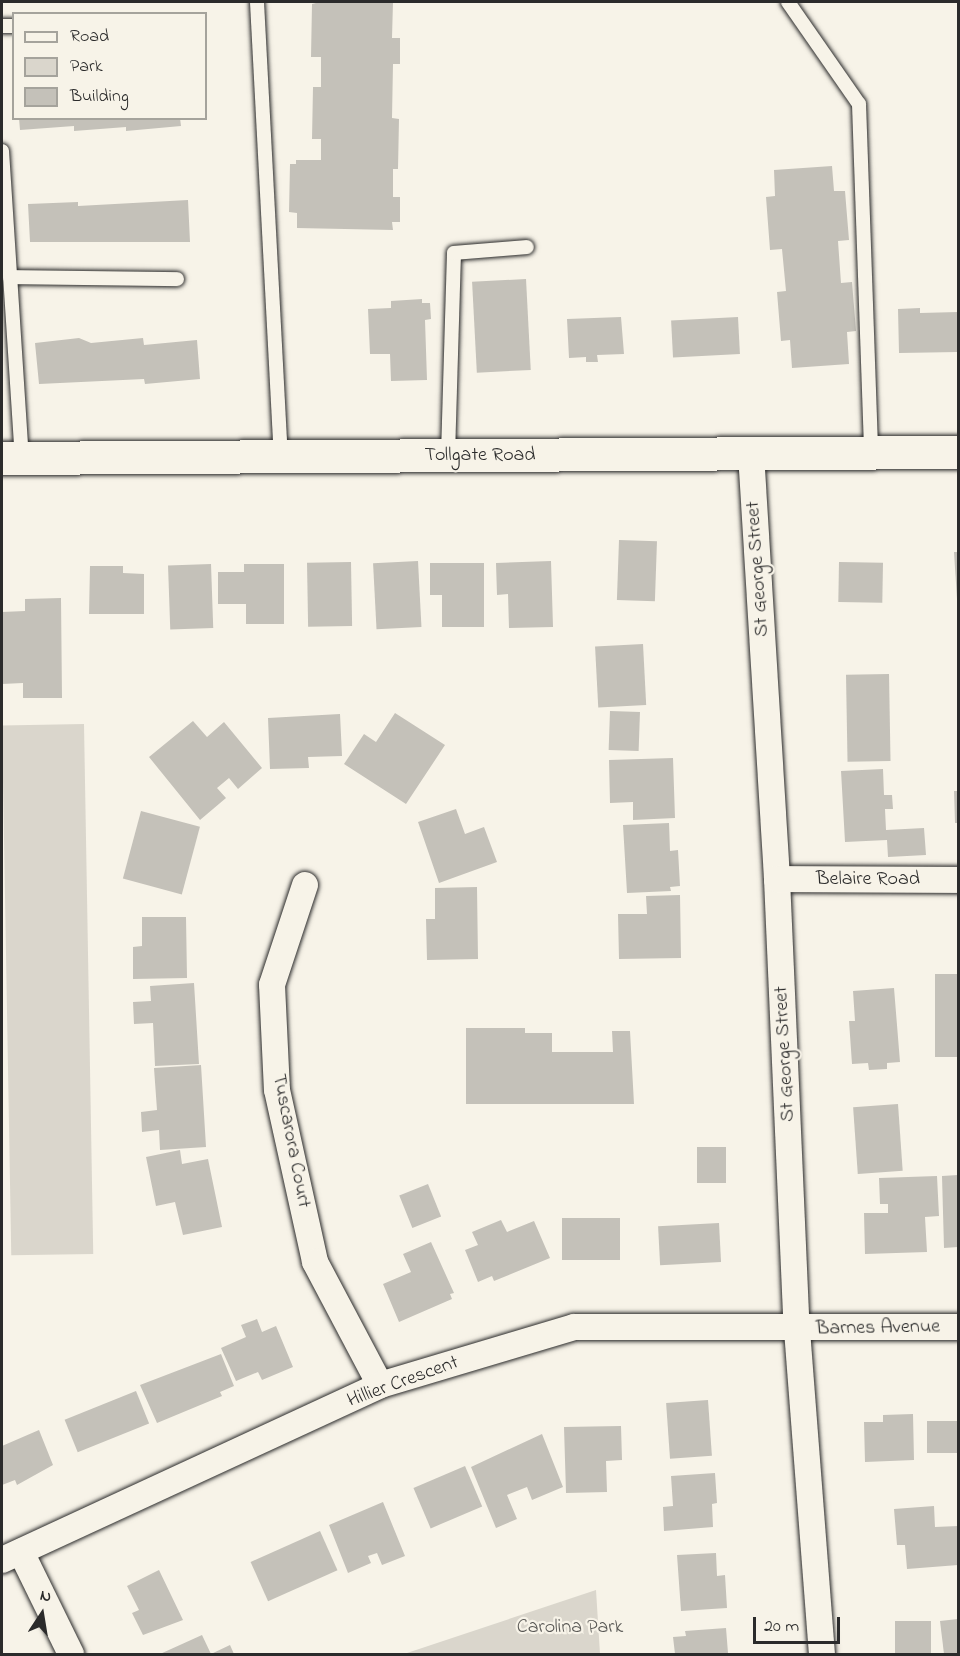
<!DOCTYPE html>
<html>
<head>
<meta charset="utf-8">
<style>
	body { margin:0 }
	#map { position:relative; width:960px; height:1656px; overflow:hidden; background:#f7f3e8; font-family:"Indie Flower",sans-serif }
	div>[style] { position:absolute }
	.green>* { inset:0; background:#dad6cc; transform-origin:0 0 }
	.building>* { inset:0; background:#c4c1b9; transform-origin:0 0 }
	.roads { filter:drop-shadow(0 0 2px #2b2b2b) drop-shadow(0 0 2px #2b2b2b) }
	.lane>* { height:14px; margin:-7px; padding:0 7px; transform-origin:7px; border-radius:7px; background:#f7f3e8 }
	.street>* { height:26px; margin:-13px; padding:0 13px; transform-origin:13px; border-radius:13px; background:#f7f3e8 }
	.secondary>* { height:33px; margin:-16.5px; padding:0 16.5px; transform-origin:16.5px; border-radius:16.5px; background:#f7f3e8 }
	span { translate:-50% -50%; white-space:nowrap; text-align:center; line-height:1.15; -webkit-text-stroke:4.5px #f7f3e8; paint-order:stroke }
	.street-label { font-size:20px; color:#2b2b2b }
	.park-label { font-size:20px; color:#575653 }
	.frame { position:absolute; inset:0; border:3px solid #2b2b2b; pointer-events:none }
	.legend { position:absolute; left:12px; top:12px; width:195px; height:108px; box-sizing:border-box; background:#f7f3e8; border:2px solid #a5a39c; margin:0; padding:8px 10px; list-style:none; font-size:18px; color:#2b2b2b }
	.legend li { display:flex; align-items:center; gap:12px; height:30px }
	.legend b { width:30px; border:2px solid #a5a39c }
	.north { position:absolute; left:12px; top:1584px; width:60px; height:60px; -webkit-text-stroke:4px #f7f3e8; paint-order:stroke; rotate:12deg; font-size:16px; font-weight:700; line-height:24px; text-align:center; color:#2b2b2b }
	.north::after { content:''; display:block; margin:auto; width:21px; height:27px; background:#2b2b2b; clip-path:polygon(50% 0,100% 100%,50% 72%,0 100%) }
	.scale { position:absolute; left:753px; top:1617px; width:87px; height:27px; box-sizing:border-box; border:3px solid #2b2b2b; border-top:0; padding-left:8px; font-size:18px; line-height:21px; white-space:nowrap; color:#2b2b2b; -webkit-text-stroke:4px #f7f3e8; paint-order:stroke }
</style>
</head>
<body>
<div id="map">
	<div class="green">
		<div style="left:84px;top:724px;width:530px;height:82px;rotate:89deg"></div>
		<div style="clip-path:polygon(596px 1590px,600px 1654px,404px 1654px)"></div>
	</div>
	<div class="building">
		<div style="clip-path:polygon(320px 2px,393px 2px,392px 38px,400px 38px,400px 64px,393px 64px,392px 118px,399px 119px,398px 169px,393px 169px,393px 197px,400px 197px,400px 222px,392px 222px,393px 230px,297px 228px,297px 213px,289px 212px,290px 164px,296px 164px,296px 160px,321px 160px,321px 139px,312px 139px,313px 87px,321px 87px,321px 57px,311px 57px,312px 4px)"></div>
		<div style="clip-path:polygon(19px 118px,180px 118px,181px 126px,126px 131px,126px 127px,74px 131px,74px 126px,20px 130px)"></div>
		<div style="clip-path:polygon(832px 166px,834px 191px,845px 191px,849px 240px,838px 241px,841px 283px,852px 282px,856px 331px,847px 332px,849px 364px,792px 368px,790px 340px,781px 341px,777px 292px,786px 291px,782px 249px,770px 250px,766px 197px,775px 196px,774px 170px)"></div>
		<div style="clip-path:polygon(188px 200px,190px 242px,30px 242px,28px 204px,78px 202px,78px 206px)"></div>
		<div style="left:526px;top:279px;width:91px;height:54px;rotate:87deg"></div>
		<div style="clip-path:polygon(422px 299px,422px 303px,430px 303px,431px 319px,425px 320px,427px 380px,391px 381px,390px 354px,370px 354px,368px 309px,391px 308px,391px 301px)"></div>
		<div style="clip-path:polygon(920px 308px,920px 313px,958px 312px,958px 352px,899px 353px,898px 309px)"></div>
		<div style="clip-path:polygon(621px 317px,624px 354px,597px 355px,598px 362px,586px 362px,586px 357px,569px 358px,567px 319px)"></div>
		<div style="left:738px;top:317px;width:37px;height:67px;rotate:87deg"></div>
		<div style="clip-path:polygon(79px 338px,91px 343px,143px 338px,144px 345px,197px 340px,200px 379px,145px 384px,144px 379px,39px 384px,35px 343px)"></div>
		<div style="left:619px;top:540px;width:38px;height:60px;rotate:2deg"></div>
		<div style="clip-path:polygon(954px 552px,958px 552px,958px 599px,957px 599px)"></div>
		<div style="left:418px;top:561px;width:66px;height:45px;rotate:87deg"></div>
		<div style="clip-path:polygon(551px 561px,553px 627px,509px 628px,508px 594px,497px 595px,496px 563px)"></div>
		<div style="left:351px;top:562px;width:64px;height:44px;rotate:89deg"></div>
		<div style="left:839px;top:562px;width:44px;height:40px;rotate:1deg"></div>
		<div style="clip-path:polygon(430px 563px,484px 563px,484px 627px,442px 627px,442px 595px,430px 595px)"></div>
		<div style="left:211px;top:564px;width:64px;height:43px;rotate:88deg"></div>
		<div style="clip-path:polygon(244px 564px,284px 564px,284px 624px,246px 624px,246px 604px,218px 604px,218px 572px,244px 572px)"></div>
		<div style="clip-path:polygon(90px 566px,123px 566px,123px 573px,144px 574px,144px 614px,89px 614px)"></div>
		<div style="clip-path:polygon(61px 598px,62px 698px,23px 698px,23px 683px,2px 684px,2px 612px,25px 611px,25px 599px)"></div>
		<div style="left:643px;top:644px;width:61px;height:48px;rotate:87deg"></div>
		<div style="left:889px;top:674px;width:87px;height:43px;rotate:89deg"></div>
		<div style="left:610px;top:711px;width:30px;height:39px;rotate:2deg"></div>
		<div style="clip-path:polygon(395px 713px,445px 745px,406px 804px,344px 764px,364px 734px,376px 742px)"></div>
		<div style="clip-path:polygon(340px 714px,342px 756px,308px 757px,309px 768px,270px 769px,268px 718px)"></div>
		<div style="clip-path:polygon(193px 721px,207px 737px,224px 722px,262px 768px,238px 789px,229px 778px,217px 788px,226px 798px,200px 820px,149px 757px)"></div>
		<div style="clip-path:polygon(673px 758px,675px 818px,633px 820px,633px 802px,610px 803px,609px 760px)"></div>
		<div style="clip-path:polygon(883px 769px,884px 795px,892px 795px,893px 809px,885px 809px,886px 830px,924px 828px,926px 855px,888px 857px,887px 840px,845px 842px,841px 771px)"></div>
		<div style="clip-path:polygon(954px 791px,958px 791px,958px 823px,955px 823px)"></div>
		<div style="clip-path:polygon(456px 809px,465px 834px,484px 827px,497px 862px,439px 883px,418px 822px)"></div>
		<div style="left:141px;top:811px;width:61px;height:70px;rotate:15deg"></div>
		<div style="clip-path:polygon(669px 823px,670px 851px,678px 850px,680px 886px,670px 887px,671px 891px,627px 893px,623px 825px)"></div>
		<div style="clip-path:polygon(477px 887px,478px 959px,427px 960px,426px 919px,435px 919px,435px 888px)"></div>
		<div style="clip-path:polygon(680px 895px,681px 958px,619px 959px,618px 914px,647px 914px,646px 896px)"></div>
		<div style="clip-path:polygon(142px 917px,186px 917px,187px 978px,133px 979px,133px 947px,142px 946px)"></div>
		<div style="left:958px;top:974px;width:83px;height:23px;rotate:90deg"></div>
		<div style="clip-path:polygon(194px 983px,199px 1064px,155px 1066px,153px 1023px,134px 1024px,133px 1002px,151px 1001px,150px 986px)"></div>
		<div style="clip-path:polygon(894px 988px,900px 1062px,887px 1063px,887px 1069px,869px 1070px,868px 1063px,852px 1064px,849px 1021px,855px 1021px,853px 991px)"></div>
		<div style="clip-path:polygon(466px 1028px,525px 1028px,525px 1033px,552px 1033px,552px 1052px,613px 1052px,612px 1031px,630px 1031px,634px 1104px,466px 1104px)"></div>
		<div style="clip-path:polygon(201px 1065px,206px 1147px,160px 1150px,159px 1130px,142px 1132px,141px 1112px,157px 1110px,154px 1068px)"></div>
		<div style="left:898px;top:1104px;width:67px;height:45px;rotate:86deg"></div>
		<div style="left:697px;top:1147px;width:29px;height:36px"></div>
		<div style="clip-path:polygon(180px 1150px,182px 1164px,208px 1159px,222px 1227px,183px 1235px,175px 1202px,156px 1206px,146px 1157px)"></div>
		<div style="clip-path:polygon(958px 1175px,958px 1247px,944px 1248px,942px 1176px)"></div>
		<div style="clip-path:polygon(937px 1176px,939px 1216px,925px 1217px,927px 1252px,865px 1254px,864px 1213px,888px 1213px,888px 1204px,880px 1204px,879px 1178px)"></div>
		<div style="left:428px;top:1184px;width:35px;height:31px;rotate:68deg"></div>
		<div style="left:620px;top:1218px;width:42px;height:58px;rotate:90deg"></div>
		<div style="clip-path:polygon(501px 1220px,507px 1232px,534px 1221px,550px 1258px,494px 1281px,492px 1276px,478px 1282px,465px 1250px,478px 1245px,472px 1232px)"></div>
		<div style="left:719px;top:1223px;width:39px;height:61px;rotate:87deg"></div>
		<div style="clip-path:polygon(431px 1242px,454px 1293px,450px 1294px,452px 1299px,399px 1322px,383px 1284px,411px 1272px,403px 1254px)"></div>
		<div style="clip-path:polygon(257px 1319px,262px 1332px,276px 1326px,293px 1367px,262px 1380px,258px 1372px,236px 1381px,221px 1348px,246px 1337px,241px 1325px)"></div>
		<div style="clip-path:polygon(221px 1354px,234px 1386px,220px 1392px,222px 1396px,157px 1423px,140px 1385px)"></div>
		<div style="left:136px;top:1391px;width:35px;height:77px;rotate:68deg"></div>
		<div style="left:708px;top:1400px;width:56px;height:42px;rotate:86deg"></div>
		<div style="clip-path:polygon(913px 1414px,914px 1460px,865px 1462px,864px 1422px,883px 1422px,883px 1415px)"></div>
		<div style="left:958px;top:1421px;width:32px;height:31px;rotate:90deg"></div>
		<div style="clip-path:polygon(621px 1426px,622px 1460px,606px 1461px,607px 1492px,566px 1493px,564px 1427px)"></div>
		<div style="clip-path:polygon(39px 1430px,53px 1465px,17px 1485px,15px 1480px,2px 1485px,2px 1446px)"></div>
		<div style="clip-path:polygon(542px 1434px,563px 1487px,532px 1500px,527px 1487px,507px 1495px,517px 1519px,496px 1528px,471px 1467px)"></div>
		<div style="left:465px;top:1466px;width:44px;height:56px;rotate:67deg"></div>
		<div style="clip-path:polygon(715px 1473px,717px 1503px,712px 1504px,713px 1527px,664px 1531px,663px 1507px,673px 1506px,671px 1476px)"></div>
		<div style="clip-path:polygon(383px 1502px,405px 1556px,382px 1565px,377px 1553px,368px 1556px,371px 1563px,348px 1573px,329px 1525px)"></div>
		<div style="clip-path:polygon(934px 1506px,935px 1527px,958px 1526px,958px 1565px,907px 1569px,905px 1545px,897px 1545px,894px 1509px)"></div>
		<div style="left:320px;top:1531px;width:43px;height:76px;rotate:66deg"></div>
		<div style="clip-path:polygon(716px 1553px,717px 1576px,725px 1575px,727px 1608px,681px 1611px,677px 1555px)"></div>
		<div style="clip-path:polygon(159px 1570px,183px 1620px,143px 1635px,132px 1613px,139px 1610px,127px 1586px)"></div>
		<div style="clip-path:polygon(958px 1619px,958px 1654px,944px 1654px,940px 1621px)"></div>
		<div style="left:895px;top:1621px;width:36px;height:33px"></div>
		<div style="clip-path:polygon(726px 1628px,728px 1653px,675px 1654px,673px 1637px,686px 1636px,685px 1631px)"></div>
		<div style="clip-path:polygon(202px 1635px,211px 1654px,230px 1645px,234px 1654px,160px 1654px)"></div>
	</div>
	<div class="roads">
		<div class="lane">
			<div style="left:257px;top:2px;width:456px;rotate:87deg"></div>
			<div style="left:788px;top:2px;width:124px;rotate:55.2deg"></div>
			<div style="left:859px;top:104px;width:349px;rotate:88deg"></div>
			<div style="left:2px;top:26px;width:12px"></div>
			<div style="left:2px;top:151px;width:308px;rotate:86.3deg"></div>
			<div style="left:10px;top:277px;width:167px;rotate:0.7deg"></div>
			<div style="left:448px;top:455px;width:202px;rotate:-88.3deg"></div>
			<div style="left:454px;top:253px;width:73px;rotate:-4.7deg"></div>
		</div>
		<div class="street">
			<div style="left:751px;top:453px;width:427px;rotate:86.5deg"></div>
			<div style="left:777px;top:879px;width:451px;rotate:87.5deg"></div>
			<div style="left:797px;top:1330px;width:325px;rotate:85.6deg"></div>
			<div style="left:777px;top:879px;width:181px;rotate:0.3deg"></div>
			<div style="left:305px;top:885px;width:105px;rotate:108.3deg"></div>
			<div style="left:272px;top:985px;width:105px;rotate:87.3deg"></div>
			<div style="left:277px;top:1090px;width:176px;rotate:77.5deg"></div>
			<div style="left:315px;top:1262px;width:139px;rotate:62.1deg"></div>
			<div style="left:21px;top:1552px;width:114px;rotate:63.9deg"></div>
			<div style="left:2px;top:1560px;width:417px;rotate:-24.8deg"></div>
			<div style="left:380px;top:1385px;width:202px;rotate:-16.6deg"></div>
			<div style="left:574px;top:1327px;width:384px"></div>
		</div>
		<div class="secondary">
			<div style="left:2px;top:458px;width:956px;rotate:-0.36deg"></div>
		</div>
	</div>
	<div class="street-label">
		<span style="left:480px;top:455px">Tollgate Road</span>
		<span style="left:758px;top:569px;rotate:-94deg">St George Street</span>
		<span style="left:868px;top:879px">Belaire Road</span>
		<span style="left:785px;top:1054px;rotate:-93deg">St George Street</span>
		<span style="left:291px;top:1141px;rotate:79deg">Tuscarora Court</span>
		<span style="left:878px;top:1328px;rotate:-1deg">Barnes Avenue</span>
		<span style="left:403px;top:1382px;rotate:-20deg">Hillier Crescent</span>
	</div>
	<div class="park-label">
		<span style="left:570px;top:1627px">Carolina Park</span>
	</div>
	<div class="frame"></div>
	<ul class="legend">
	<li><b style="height:8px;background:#f7f3e8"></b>Road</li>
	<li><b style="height:16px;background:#dad6cc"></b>Park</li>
	<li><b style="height:16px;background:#c4c1b9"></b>Building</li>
	</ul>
	<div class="north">N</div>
	<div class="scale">20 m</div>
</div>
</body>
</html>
